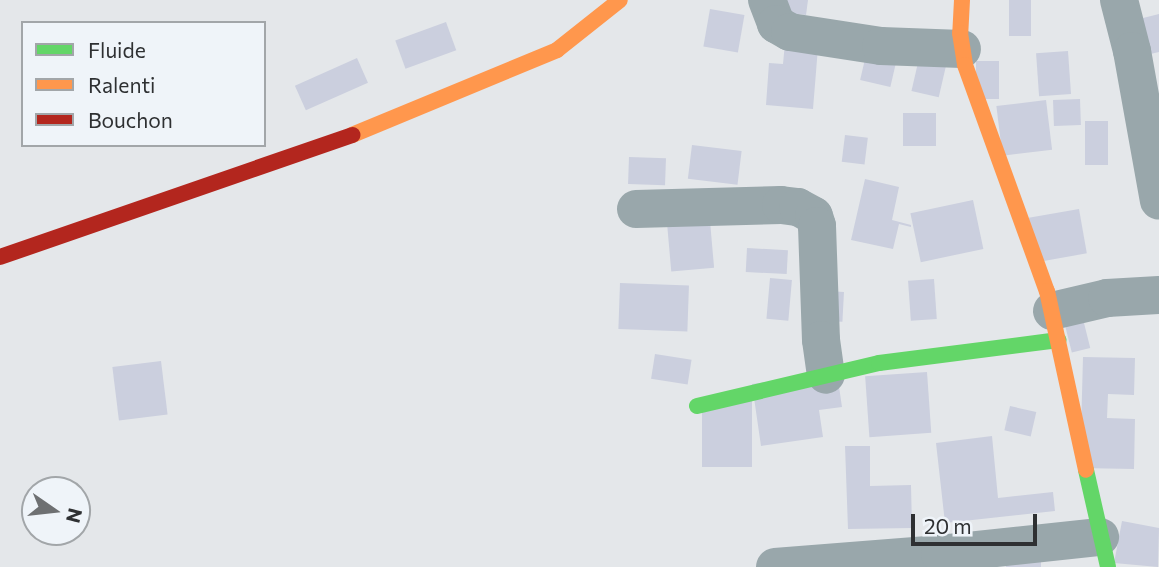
<!DOCTYPE html>
<html>
<head>
<meta charset="utf-8">
<style>
	body { margin:0 }
	#map { position:relative; width:1159px; height:567px; overflow:hidden; background:#e4e7ea; font-family:Commissioner,sans-serif }
	div>[style] { position:absolute }
	.building>* { inset:0; background:#cbcfde; transform-origin:0 0 }
	.street>* { height:38px; margin:-19px; padding:0 19px; transform-origin:19px; border-radius:19px; background:#99a7ab }
	.fast>* { height:16px; margin:-8px; padding:0 8px; transform-origin:8px; border-radius:8px; background:#63d668 }
	.slow>* { height:16px; margin:-8px; padding:0 8px; transform-origin:8px; border-radius:8px; background:#ff974d }
	.jam>* { height:16px; margin:-8px; padding:0 8px; transform-origin:8px; border-radius:8px; background:#b3261e }
	span { translate:-50% -50%; white-space:nowrap; text-align:center; line-height:1.15; -webkit-text-stroke:7px #eff4f9; paint-order:stroke }
	.legend { position:absolute; left:21px; top:21px; width:245px; height:126px; box-sizing:border-box; background:#eff4f9; border:2px solid #a2a6a9; margin:0; padding:9px 12px; list-style:none; font-size:21px; color:#2e3032 }
	.legend li { display:flex; align-items:center; gap:14px; height:35px }
	.legend b { width:35px; border:2px solid #a2a6a9 }
	.north { position:absolute; left:21px; top:476px; width:70px; height:70px; box-sizing:border-box; background:#eff4f9; border:2px solid #a2a6a9; border-radius:50%; rotate:104deg; font-size:19px; font-weight:700; line-height:28px; text-align:center; color:#2e3032 }
	.north::after { content:''; display:block; margin:auto; width:24px; height:32px; background:#6e7072; clip-path:polygon(50% 0,100% 100%,50% 72%,0 100%) }
	.scale { position:absolute; left:911px; top:514px; width:126px; height:32px; box-sizing:border-box; border:4px solid #2e3032; border-top:0; padding-left:9px; font-size:21px; line-height:24px; white-space:nowrap; color:#2e3032; -webkit-text-stroke:5px #eff4f9; paint-order:stroke }
</style>
</head>
<body>
<div id="map">
	<div class="building">
		<div style="clip-path:polygon(769px 0,808px 0,806px 15px,767px 10px)"></div>
		<div style="left:1009px;top:0;width:22px;height:36px"></div>
		<div style="left:710px;top:9px;width:35px;height:38px;rotate:10deg"></div>
		<div style="clip-path:polygon(1159px 14px,1159px 52px,1129px 59px,1119px 24px)"></div>
		<div style="left:446px;top:22px;width:30px;height:54px;rotate:70deg"></div>
		<div style="clip-path:polygon(786px 32px,819px 35px,813px 109px,766px 105px,769px 63px,783px 64px)"></div>
		<div style="left:868px;top:46px;width:31px;height:35px;rotate:13deg"></div>
		<div style="left:1068px;top:51px;width:43px;height:32px;rotate:86deg"></div>
		<div style="left:920px;top:54px;width:28px;height:38px;rotate:13deg"></div>
		<div style="left:357px;top:58px;width:27px;height:68px;rotate:66deg"></div>
		<div style="left:976px;top:61px;width:23px;height:38px"></div>
		<div style="left:1080px;top:99px;width:26px;height:27px;rotate:88deg"></div>
		<div style="left:1046px;top:100px;width:50px;height:50px;rotate:83deg"></div>
		<div style="left:903px;top:113px;width:33px;height:33px"></div>
		<div style="left:1085px;top:121px;width:23px;height:44px"></div>
		<div style="left:845px;top:135px;width:23px;height:27px;rotate:7deg"></div>
		<div style="left:692px;top:145px;width:50px;height:34px;rotate:7deg"></div>
		<div style="left:629px;top:157px;width:37px;height:27px;rotate:2deg"></div>
		<div style="clip-path:polygon(865px 179px,899px 187px,892px 220px,911px 225px,911px 227px,899px 224px,893px 249px,851px 240px)"></div>
		<div style="left:973px;top:200px;width:50px;height:64px;rotate:78deg"></div>
		<div style="left:1079px;top:209px;width:45px;height:51px;rotate:80deg"></div>
		<div style="left:710px;top:221px;width:47px;height:43px;rotate:85deg"></div>
		<div style="left:747px;top:248px;width:41px;height:24px;rotate:3deg"></div>
		<div style="left:770px;top:278px;width:22px;height:41px;rotate:5deg"></div>
		<div style="left:934px;top:279px;width:40px;height:26px;rotate:86deg"></div>
		<div style="left:620px;top:283px;width:69px;height:46px;rotate:2deg"></div>
		<div style="left:827px;top:291px;width:17px;height:30px;rotate:3deg"></div>
		<div style="left:1082px;top:315px;width:34px;height:19px;rotate:76deg"></div>
		<div style="left:655px;top:354px;width:37px;height:25px;rotate:9deg"></div>
		<div style="clip-path:polygon(1083px 357px,1135px 358px,1134px 395px,1108px 394px,1107px 418px,1135px 419px,1134px 469px,1080px 468px)"></div>
		<div style="left:161px;top:361px;width:54px;height:49px;rotate:83deg"></div>
		<div style="left:927px;top:372px;width:61px;height:62px;rotate:86deg"></div>
		<div style="clip-path:polygon(837px 373px,842px 407px,819px 410px,823px 437px,761px 446px,752px 384px)"></div>
		<div style="left:702px;top:400px;width:50px;height:67px"></div>
		<div style="left:1010px;top:406px;width:27px;height:25px;rotate:13deg"></div>
		<div style="clip-path:polygon(992px 436px,998px 498px,1053px 492px,1055px 511px,945px 523px,936px 443px)"></div>
		<div style="clip-path:polygon(845px 446px,870px 446px,870px 486px,911px 485px,912px 528px,848px 529px)"></div>
		<div style="clip-path:polygon(1122px 521px,1159px 528px,1158px 567px,1114px 563px)"></div>
		<div style="left:1006px;top:558px;width:35px;height:9px"></div>
	</div>
	<div class="street">
		<div style="left:767px;top:0;width:26px;rotate:69deg"></div>
		<div style="left:776px;top:24px;width:16px;rotate:30deg"></div>
		<div style="left:790px;top:32px;width:92px;rotate:8.7deg"></div>
		<div style="left:881px;top:46px;width:81px;rotate:2.1deg"></div>
		<div style="left:1119px;top:0;width:53px;rotate:75.7deg"></div>
		<div style="left:1132px;top:51px;width:152px;rotate:79.8deg"></div>
		<div style="left:636px;top:209px;width:145px;rotate:-1.6deg"></div>
		<div style="left:781px;top:205px;width:17px;rotate:7deg"></div>
		<div style="left:798px;top:207px;width:18px;rotate:29deg"></div>
		<div style="left:814px;top:216px;width:10px;rotate:73deg"></div>
		<div style="left:817px;top:226px;width:114px;rotate:88deg"></div>
		<div style="left:821px;top:340px;width:35px;rotate:82deg"></div>
		<div style="left:1052px;top:311px;width:57px;rotate:-13.3deg"></div>
		<div style="left:1107px;top:298px;width:52px;rotate:-3.3deg"></div>
		<div style="left:775px;top:567px;width:166px;rotate:-4.5deg"></div>
		<div style="left:940px;top:554px;width:161px;rotate:-6.1deg"></div>
	</div>
	<div class="fast">
		<div style="left:697px;top:406px;width:187px;rotate:-13.3deg"></div>
		<div style="left:879px;top:363px;width:181px;rotate:-7.3deg"></div>
		<div style="left:1086px;top:470px;width:99px;rotate:77.2deg"></div>
	</div>
	<div class="slow">
		<div style="left:962px;top:0;width:33px;rotate:93deg"></div>
		<div style="left:960px;top:33px;width:32px;rotate:81deg"></div>
		<div style="left:965px;top:65px;width:240px;rotate:70.1deg"></div>
		<div style="left:1047px;top:291px;width:183px;rotate:77.7deg"></div>
		<div style="left:352px;top:135px;width:222px;rotate:-22.5deg"></div>
		<div style="left:557px;top:50px;width:80px;rotate:-38.4deg"></div>
	</div>
	<div class="jam">
		<div style="left:0;top:257px;width:373px;rotate:-19.1deg"></div>
	</div>
	<ul class="legend">
	<li><b style="height:9px;background:#63d668"></b>Fluide</li>
	<li><b style="height:9px;background:#ff974d"></b>Ralenti</li>
	<li><b style="height:9px;background:#b3261e"></b>Bouchon</li>
	</ul>
	<div class="north">N</div>
	<div class="scale">20 m</div>
</div>
</body>
</html>
